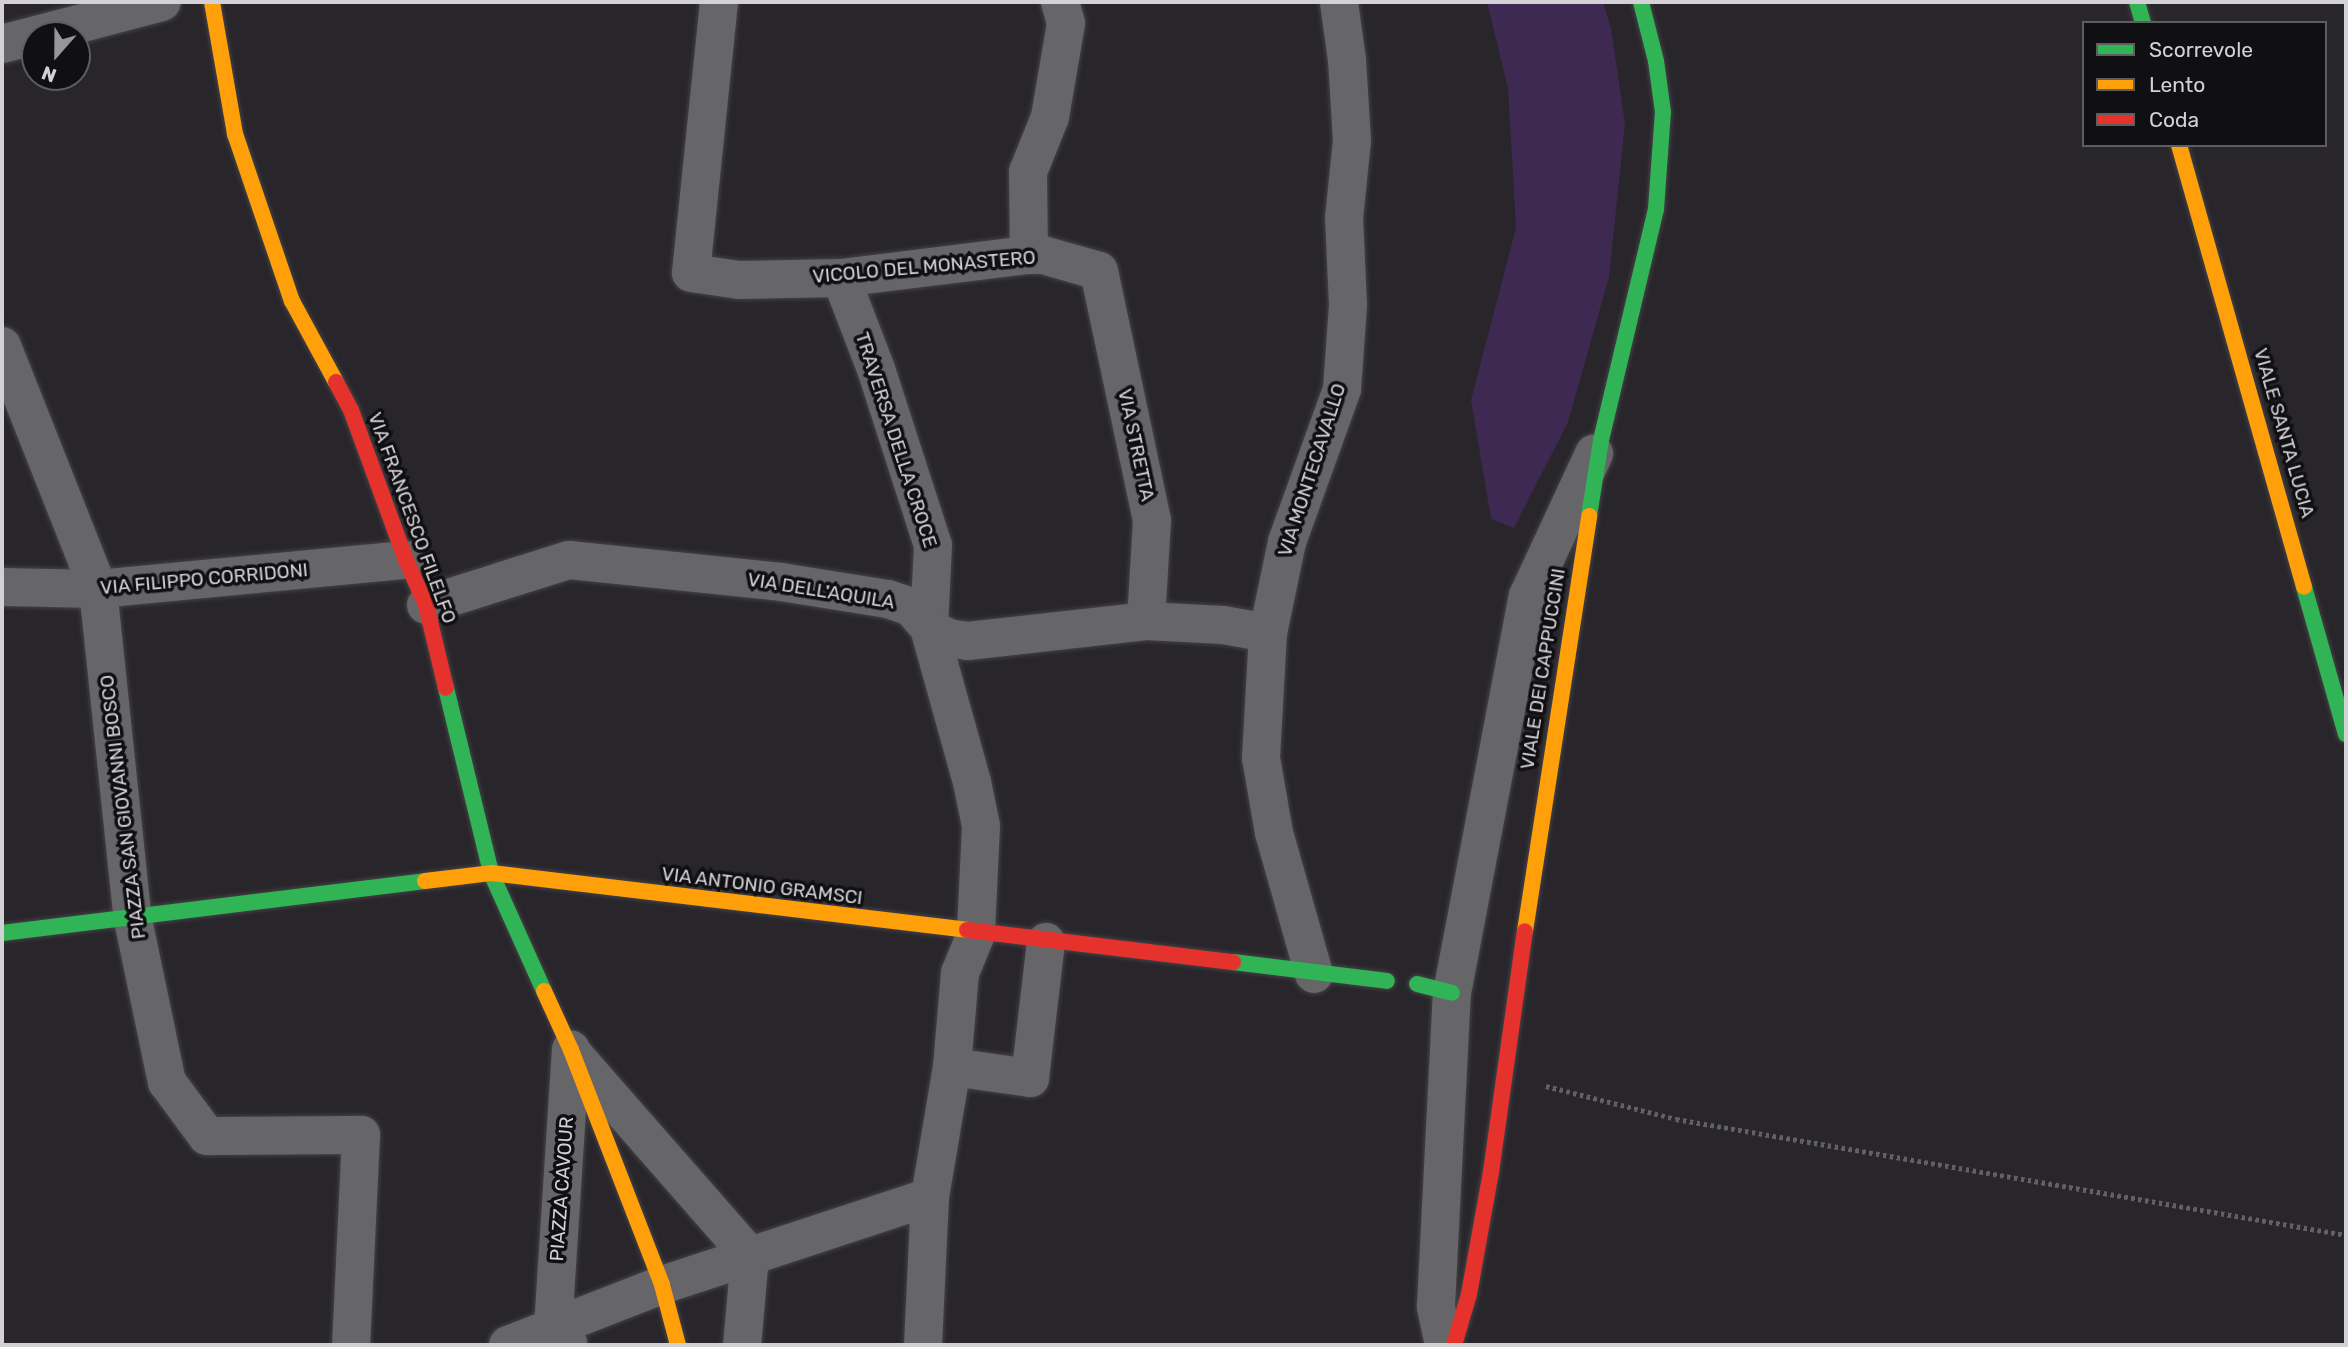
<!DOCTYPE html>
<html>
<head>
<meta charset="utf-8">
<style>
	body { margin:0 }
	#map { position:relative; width:2348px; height:1347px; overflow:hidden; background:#28262b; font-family:Rubik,sans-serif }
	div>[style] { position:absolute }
	.green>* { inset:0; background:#3d2952 }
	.path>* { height:4.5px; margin-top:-2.25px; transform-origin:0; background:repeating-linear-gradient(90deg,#616062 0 3.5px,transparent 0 7px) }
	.roads { filter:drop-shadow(0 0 2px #434245) drop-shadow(0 0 2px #434245) }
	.street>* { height:38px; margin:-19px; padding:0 19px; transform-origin:19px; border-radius:19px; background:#666567 }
	.fast>* { height:16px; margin:-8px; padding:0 8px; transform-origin:8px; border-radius:8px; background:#30b455 }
	.slow>* { height:16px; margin:-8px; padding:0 8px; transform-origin:8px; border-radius:8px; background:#ff9f0a }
	.jam>* { height:16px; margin:-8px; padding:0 8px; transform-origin:8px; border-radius:8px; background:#e5322d }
	span { translate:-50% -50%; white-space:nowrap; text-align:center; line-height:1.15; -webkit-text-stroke:7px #100f12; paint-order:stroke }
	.street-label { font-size:19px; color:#d3d1d5 }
	.frame { position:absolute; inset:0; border:4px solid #d3d1d5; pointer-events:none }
	.legend { position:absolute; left:2082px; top:21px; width:245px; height:126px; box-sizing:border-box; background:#100f12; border:2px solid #5e5d60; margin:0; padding:9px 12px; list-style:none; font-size:21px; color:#d3d1d5 }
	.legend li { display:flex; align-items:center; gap:14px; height:35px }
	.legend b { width:35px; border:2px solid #5e5d60 }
	.north { position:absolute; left:21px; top:21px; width:70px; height:70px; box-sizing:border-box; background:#100f12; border:2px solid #5e5d60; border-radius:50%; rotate:201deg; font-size:19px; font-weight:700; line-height:28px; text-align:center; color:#d3d1d5 }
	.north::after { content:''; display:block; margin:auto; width:24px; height:32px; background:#97959a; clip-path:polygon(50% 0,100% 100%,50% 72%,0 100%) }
</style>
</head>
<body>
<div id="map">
	<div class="green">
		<div style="clip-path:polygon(1487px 2px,1603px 2px,1611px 28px,1625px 124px,1609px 277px,1568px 422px,1514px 528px,1491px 519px,1471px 400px,1516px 228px,1508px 88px)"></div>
	</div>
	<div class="path">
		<div style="left:1546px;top:1086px;width:134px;rotate:14.2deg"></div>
		<div style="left:1676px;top:1119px;width:680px;rotate:9.82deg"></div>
	</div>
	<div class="roads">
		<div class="street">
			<div style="left:719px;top:2px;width:272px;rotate:95.9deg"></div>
			<div style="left:691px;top:273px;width:49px;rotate:8.3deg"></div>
			<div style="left:739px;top:280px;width:102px;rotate:-1.1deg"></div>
			<div style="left:841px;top:278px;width:189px;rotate:-7deg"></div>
			<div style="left:1029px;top:255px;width:14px"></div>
			<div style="left:1043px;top:255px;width:58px;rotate:15.9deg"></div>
			<div style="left:1099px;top:271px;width:255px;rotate:78deg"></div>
			<div style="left:1152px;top:520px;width:101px;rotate:93.4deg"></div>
			<div style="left:2px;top:44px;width:165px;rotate:-14.7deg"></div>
			<div style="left:1029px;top:255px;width:83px;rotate:-90.7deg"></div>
			<div style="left:1028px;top:172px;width:59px;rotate:-68.2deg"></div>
			<div style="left:1050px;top:117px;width:95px;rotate:-80.3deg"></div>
			<div style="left:1066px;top:23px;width:22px;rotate:-106deg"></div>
			<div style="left:841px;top:278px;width:97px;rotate:69deg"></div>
			<div style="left:876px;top:369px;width:185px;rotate:72.1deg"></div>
			<div style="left:933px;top:545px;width:83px;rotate:92.8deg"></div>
			<div style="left:929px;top:628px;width:160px;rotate:74.4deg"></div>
			<div style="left:972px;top:782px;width:45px;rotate:78.4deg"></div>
			<div style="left:981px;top:826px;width:108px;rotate:92.7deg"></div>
			<div style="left:976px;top:934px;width:42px;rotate:112.3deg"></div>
			<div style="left:960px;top:973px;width:94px;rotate:94.9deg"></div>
			<div style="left:952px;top:1067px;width:132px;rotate:99.6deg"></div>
			<div style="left:930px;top:1197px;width:148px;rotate:92.7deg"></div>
			<div style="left:2px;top:346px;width:261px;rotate:68.4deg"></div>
			<div style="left:98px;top:589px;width:328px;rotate:84deg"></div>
			<div style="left:132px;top:915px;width:171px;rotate:78.2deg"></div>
			<div style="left:167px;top:1082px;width:67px;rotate:53.5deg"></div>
			<div style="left:207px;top:1136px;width:154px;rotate:-0.4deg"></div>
			<div style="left:361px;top:1135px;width:210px;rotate:92.7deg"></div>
			<div style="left:2px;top:587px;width:96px;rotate:1.2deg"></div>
			<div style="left:98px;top:589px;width:309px;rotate:-5.4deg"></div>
			<div style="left:426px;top:605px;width:150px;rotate:-17.5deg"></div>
			<div style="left:569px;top:560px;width:213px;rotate:5.9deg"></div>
			<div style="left:781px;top:582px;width:108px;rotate:9deg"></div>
			<div style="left:888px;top:599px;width:24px;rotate:19deg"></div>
			<div style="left:911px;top:607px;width:28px;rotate:49deg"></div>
			<div style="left:929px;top:628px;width:22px;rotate:27deg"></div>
			<div style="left:949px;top:638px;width:19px;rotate:9deg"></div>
			<div style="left:968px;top:641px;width:179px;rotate:-6.4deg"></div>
			<div style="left:1146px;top:621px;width:77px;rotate:3deg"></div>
			<div style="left:1223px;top:625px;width:46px;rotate:10.1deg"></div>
			<div style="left:1314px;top:974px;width:147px;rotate:-105.8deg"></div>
			<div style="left:1274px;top:833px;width:76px;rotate:-99.8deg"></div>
			<div style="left:1261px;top:758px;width:125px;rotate:-86.8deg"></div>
			<div style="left:1268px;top:633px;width:93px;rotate:-78.2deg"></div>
			<div style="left:1287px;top:542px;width:163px;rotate:-70.2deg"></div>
			<div style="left:1342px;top:389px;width:84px;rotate:-85.9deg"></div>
			<div style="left:1348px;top:305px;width:87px;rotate:-92.6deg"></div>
			<div style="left:1344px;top:218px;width:77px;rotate:-84.1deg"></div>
			<div style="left:1352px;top:141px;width:81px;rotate:-93.5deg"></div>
			<div style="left:1347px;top:60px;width:59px;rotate:-97.9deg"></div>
			<div style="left:574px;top:1055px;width:267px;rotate:48.8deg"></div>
			<div style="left:750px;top:1256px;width:89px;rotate:95.1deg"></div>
			<div style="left:952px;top:1067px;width:79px;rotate:8deg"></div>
			<div style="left:1030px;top:1078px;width:137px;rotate:-83.3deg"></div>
			<div style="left:568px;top:1343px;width:22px;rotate:-133deg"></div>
			<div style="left:553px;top:1327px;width:278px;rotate:-86.3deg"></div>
			<div style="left:508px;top:1345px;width:165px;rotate:-21.3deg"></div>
			<div style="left:662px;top:1285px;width:282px;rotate:-18.2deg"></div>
			<div style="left:1444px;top:1345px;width:40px;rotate:-102deg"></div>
			<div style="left:1436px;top:1306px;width:313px;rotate:-87.1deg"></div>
			<div style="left:1452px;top:993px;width:404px;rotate:-79.2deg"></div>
			<div style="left:1528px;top:596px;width:157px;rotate:-65.1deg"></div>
		</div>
		<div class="fast">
			<div style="left:2137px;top:2px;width:22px;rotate:74deg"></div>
			<div style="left:1589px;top:516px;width:77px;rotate:-81deg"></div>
			<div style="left:1601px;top:440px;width:237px;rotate:-76.6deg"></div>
			<div style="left:1656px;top:209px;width:97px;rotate:-85.9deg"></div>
			<div style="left:1663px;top:112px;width:51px;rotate:-97.8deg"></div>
			<div style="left:1656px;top:61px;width:61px;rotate:-104.3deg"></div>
			<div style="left:2304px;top:587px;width:153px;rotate:74.1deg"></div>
			<div style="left:446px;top:688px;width:190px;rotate:76.3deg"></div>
			<div style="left:491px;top:873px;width:129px;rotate:65.8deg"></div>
			<div style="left:2px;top:933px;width:426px;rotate:-7deg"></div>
			<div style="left:1233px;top:962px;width:155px;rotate:7deg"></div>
			<div style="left:1417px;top:984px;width:36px;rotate:14deg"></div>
		</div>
		<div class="slow">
			<div style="left:212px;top:2px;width:134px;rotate:80.1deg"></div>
			<div style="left:235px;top:134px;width:176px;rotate:71.2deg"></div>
			<div style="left:292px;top:301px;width:92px;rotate:61.5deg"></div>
			<div style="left:2179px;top:145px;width:459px;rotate:74.2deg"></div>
			<div style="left:425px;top:881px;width:66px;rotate:-6.9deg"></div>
			<div style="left:491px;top:873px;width:479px;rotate:6.8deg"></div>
			<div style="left:1525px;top:931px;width:420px;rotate:-81.2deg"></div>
			<div style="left:544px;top:991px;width:65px;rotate:65.4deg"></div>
			<div style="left:571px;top:1050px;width:252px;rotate:68.8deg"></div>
			<div style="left:662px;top:1285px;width:62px;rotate:75.1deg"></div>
		</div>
		<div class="jam">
			<div style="left:336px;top:382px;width:32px;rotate:62deg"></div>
			<div style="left:351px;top:410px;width:160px;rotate:69.9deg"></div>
			<div style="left:406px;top:560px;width:49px;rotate:66deg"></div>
			<div style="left:426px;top:605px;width:85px;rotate:76.5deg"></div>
			<div style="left:967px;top:930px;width:268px;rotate:6.9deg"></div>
			<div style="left:1454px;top:1345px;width:53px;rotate:-73.6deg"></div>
			<div style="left:1469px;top:1294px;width:124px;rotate:-79.8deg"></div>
			<div style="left:1491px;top:1172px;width:243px;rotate:-82deg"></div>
		</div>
	</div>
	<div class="street-label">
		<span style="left:924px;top:267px;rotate:-5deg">VICOLO DEL MONASTERO</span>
		<span style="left:2284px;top:433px;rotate:74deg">VIALE SANTA LUCIA</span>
		<span style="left:896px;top:440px;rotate:72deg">TRAVERSA DELLA CROCE</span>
		<span style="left:1136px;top:445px;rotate:78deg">VIA STRETTA</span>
		<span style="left:1312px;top:470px;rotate:-72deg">VIA MONTECAVALLO</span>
		<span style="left:412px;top:518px;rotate:70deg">VIA FRANCESCO FILELFO</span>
		<span style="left:204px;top:579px;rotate:-5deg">VIA FILIPPO CORRIDONI</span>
		<span style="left:821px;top:591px;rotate:9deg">VIA DELL'AQUILA</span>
		<span style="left:1543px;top:669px;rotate:-81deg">VIALE DEI CAPPUCCINI</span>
		<span style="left:123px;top:807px;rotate:-97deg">PIAZZA SAN GIOVANNI BOSCO</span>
		<span style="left:762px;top:886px;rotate:7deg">VIA ANTONIO GRAMSCI</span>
		<span style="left:562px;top:1189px;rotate:-86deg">PIAZZA CAVOUR</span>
	</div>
	<div class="frame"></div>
	<ul class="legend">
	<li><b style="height:9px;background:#30b455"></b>Scorrevole</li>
	<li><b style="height:9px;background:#ff9f0a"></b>Lento</li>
	<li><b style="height:9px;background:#e5322d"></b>Coda</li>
	</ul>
	<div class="north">N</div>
</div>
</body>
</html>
